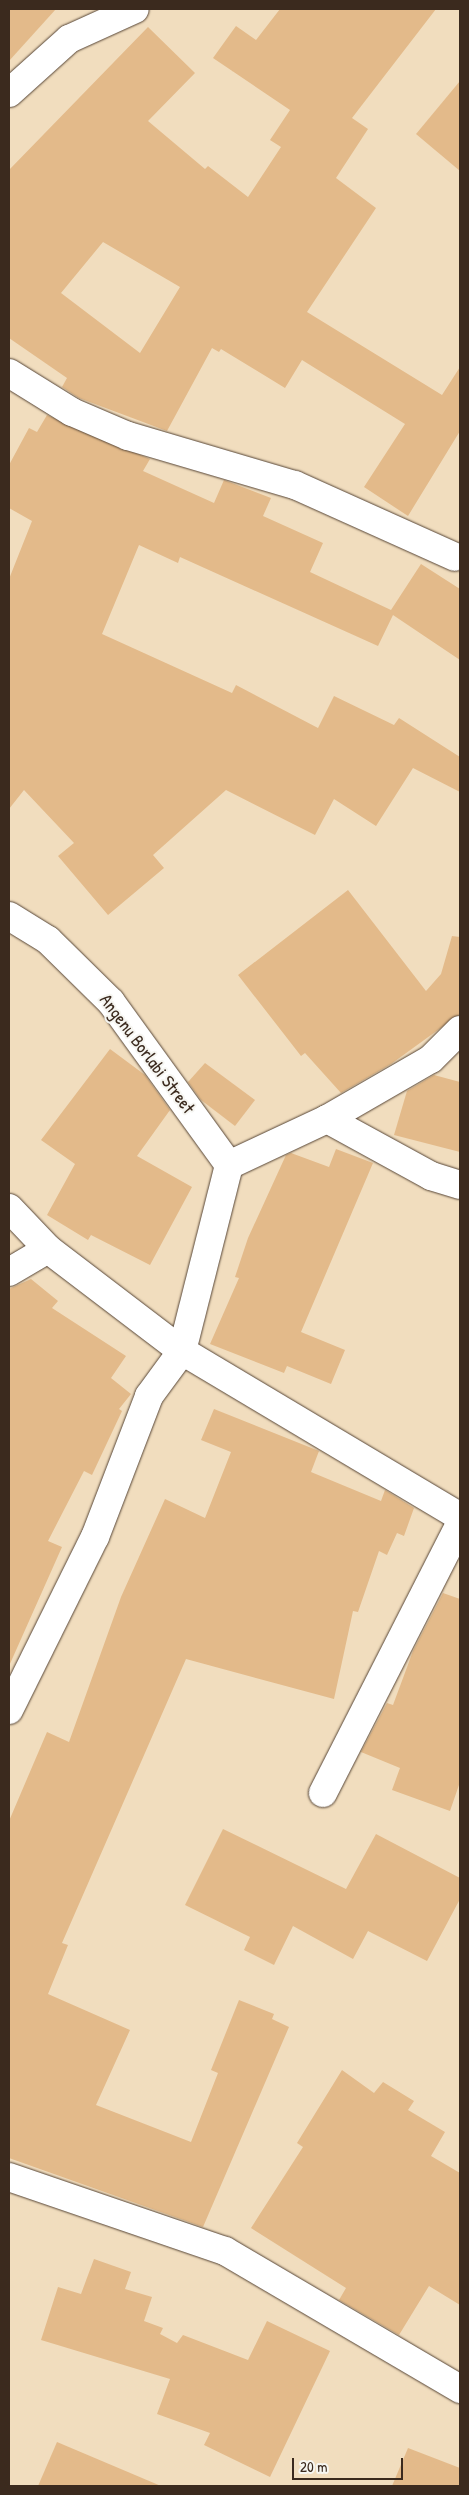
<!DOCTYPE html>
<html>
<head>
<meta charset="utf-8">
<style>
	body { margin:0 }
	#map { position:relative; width:469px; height:2495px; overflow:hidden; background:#f1ddbe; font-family:"Patrick Hand",sans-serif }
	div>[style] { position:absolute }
	.building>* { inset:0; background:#e3ba8a }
	.roads { filter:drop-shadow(0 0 1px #564536) drop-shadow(0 0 1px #564536) }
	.minor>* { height:28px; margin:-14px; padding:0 14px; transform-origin:14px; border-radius:14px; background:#fff }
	span { translate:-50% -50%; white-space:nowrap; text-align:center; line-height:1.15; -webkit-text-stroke:4px #f6f6f2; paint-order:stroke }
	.street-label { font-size:18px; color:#3b2a1e }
	.frame { position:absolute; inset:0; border:10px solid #3b2a1e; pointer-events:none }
	.scale { position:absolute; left:292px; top:2458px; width:111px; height:22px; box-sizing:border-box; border:2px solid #3b2a1e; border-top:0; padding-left:6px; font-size:15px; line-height:18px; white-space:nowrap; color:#3b2a1e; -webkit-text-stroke:4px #f6f6f2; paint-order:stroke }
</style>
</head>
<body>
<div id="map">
	<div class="building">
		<div style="clip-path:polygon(9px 9px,56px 9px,9px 61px)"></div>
		<div style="clip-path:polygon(evenodd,280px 9px,436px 9px,352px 118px,368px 129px,336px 178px,376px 208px,307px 312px,442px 395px,460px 367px,460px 431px,408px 516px,364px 487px,405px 424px,302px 360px,285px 388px,221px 349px,219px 352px,212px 348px,167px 431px,79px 398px,62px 387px,67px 378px,9px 338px,9px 170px,148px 27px,195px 73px,148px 121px,205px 169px,208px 166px,248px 197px,281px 147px,270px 140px,290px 110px,213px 58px,236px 26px,256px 40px,280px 9px,103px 242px,180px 287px,140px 353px,61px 293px,103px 242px)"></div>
		<div style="clip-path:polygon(460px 81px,460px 171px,416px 134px)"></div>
		<div style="clip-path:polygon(47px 415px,150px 459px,143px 471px,214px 503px,224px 480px,271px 498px,263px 516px,323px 543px,310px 572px,391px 610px,421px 564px,460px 589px,460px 660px,393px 615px,378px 646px,180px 557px,178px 563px,139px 545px,102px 634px,232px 693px,236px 685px,318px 728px,334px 696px,394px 725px,399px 718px,460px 757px,460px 792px,413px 768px,376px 826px,334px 799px,315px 835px,226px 790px,153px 855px,164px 868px,108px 915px,58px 856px,74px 843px,24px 790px,9px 809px,9px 579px,32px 521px,9px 508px,9px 465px,29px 428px,37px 432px)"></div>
		<div style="clip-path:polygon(348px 890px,426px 991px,441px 974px,452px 936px,460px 937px,460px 1014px,391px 1064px,341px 1093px,305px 1053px,301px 1056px,238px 975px)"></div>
		<div style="clip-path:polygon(110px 1049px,145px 1075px,170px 1110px,137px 1156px,192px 1187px,150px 1265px,91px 1235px,88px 1240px,47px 1215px,75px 1164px,41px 1140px)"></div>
		<div style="clip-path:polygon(205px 1063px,255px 1100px,235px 1126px,201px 1100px,188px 1082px)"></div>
		<div style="clip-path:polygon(434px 1075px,460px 1082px,460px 1152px,394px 1135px,407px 1091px)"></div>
		<div style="clip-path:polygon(336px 1149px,373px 1163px,301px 1332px,345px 1350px,331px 1384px,287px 1366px,284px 1373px,210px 1344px,239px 1278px,235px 1277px,248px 1238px,286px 1155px,291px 1153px,329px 1167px)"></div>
		<div style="clip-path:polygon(31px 1279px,58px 1301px,52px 1308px,126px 1356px,111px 1378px,131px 1394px,119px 1409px,122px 1411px,92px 1475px,84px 1471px,48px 1541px,62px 1547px,9px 1666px,9px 1289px)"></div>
		<div style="clip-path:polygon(214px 1409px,319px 1451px,311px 1472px,381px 1501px,385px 1490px,414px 1508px,404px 1536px,397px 1533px,387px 1555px,379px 1551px,358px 1612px,353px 1611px,334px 1699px,186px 1659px,62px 1943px,68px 1945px,48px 1994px,130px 2030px,96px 2105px,191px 2142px,218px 2073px,211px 2070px,239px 2000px,274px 2014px,272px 2019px,289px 2027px,203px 2227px,9px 2158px,9px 1821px,47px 1732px,69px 1742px,121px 1597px,165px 1499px,205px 1518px,231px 1452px,201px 1440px)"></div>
		<div style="clip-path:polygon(443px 1593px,460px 1599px,460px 1782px,450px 1811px,392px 1790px,400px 1768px,361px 1752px,387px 1703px,393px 1705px,413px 1651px)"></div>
		<div style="clip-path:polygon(223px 1829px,346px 1889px,376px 1834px,460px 1878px,460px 1899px,427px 1961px,368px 1931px,353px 1959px,293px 1926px,274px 1965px,244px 1950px,250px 1937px,185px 1905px)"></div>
		<div style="clip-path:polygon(342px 2070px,374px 2093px,383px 2082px,414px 2101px,408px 2110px,445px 2132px,431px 2156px,460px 2173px,460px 2305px,429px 2286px,399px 2335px,339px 2300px,346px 2288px,251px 2228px,303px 2147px,297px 2143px)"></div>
		<div style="clip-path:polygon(94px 2259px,131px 2272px,125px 2289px,152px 2297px,144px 2321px,163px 2328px,160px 2334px,177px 2343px,183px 2335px,248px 2360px,267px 2321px,330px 2351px,270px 2477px,204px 2445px,210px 2433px,157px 2414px,170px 2379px,41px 2340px,58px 2287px,81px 2294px)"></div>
		<div style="clip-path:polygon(57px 2442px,161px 2486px,38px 2486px)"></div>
		<div style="clip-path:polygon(408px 2448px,460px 2468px,460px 2486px,392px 2486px)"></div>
	</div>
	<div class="roads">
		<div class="minor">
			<div style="left:9px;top:93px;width:81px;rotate:-42deg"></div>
			<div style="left:69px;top:39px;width:72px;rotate:-24.4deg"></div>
			<div style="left:9px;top:373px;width:74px;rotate:31.8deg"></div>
			<div style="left:72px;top:412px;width:61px;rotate:23.2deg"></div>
			<div style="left:128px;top:436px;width:174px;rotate:16.4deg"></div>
			<div style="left:295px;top:485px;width:175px;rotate:24.2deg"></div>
			<div style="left:9px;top:916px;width:46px;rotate:31.6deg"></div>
			<div style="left:48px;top:940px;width:88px;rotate:44.5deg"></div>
			<div style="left:111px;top:1002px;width:201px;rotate:54.1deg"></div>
			<div style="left:327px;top:1119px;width:119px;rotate:28.7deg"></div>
			<div style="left:431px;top:1176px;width:30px;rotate:17deg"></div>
			<div style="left:229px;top:1165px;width:108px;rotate:-25.1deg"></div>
			<div style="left:327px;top:1119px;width:120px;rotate:-30deg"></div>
			<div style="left:431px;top:1059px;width:41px;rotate:-45deg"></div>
			<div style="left:9px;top:1208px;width:57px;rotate:46.4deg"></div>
			<div style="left:48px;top:1249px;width:168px;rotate:37.3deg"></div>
			<div style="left:182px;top:1351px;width:324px;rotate:30.8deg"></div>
			<div style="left:9px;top:1272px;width:45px;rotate:-30.5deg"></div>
			<div style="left:9px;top:1710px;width:193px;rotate:-63.6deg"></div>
			<div style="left:95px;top:1537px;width:151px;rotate:-69deg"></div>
			<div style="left:149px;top:1396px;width:56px;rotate:-53.7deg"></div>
			<div style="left:182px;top:1351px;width:192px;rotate:-75.8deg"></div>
			<div style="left:323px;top:1793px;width:302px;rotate:-63deg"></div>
			<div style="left:9px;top:2177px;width:228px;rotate:18.9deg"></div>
			<div style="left:225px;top:2251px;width:273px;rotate:30.4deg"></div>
		</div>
	</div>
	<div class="street-label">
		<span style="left:147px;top:1054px;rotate:53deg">Angenu Borlabi Street</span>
	</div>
	<div class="frame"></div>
	<div class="scale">20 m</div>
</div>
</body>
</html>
